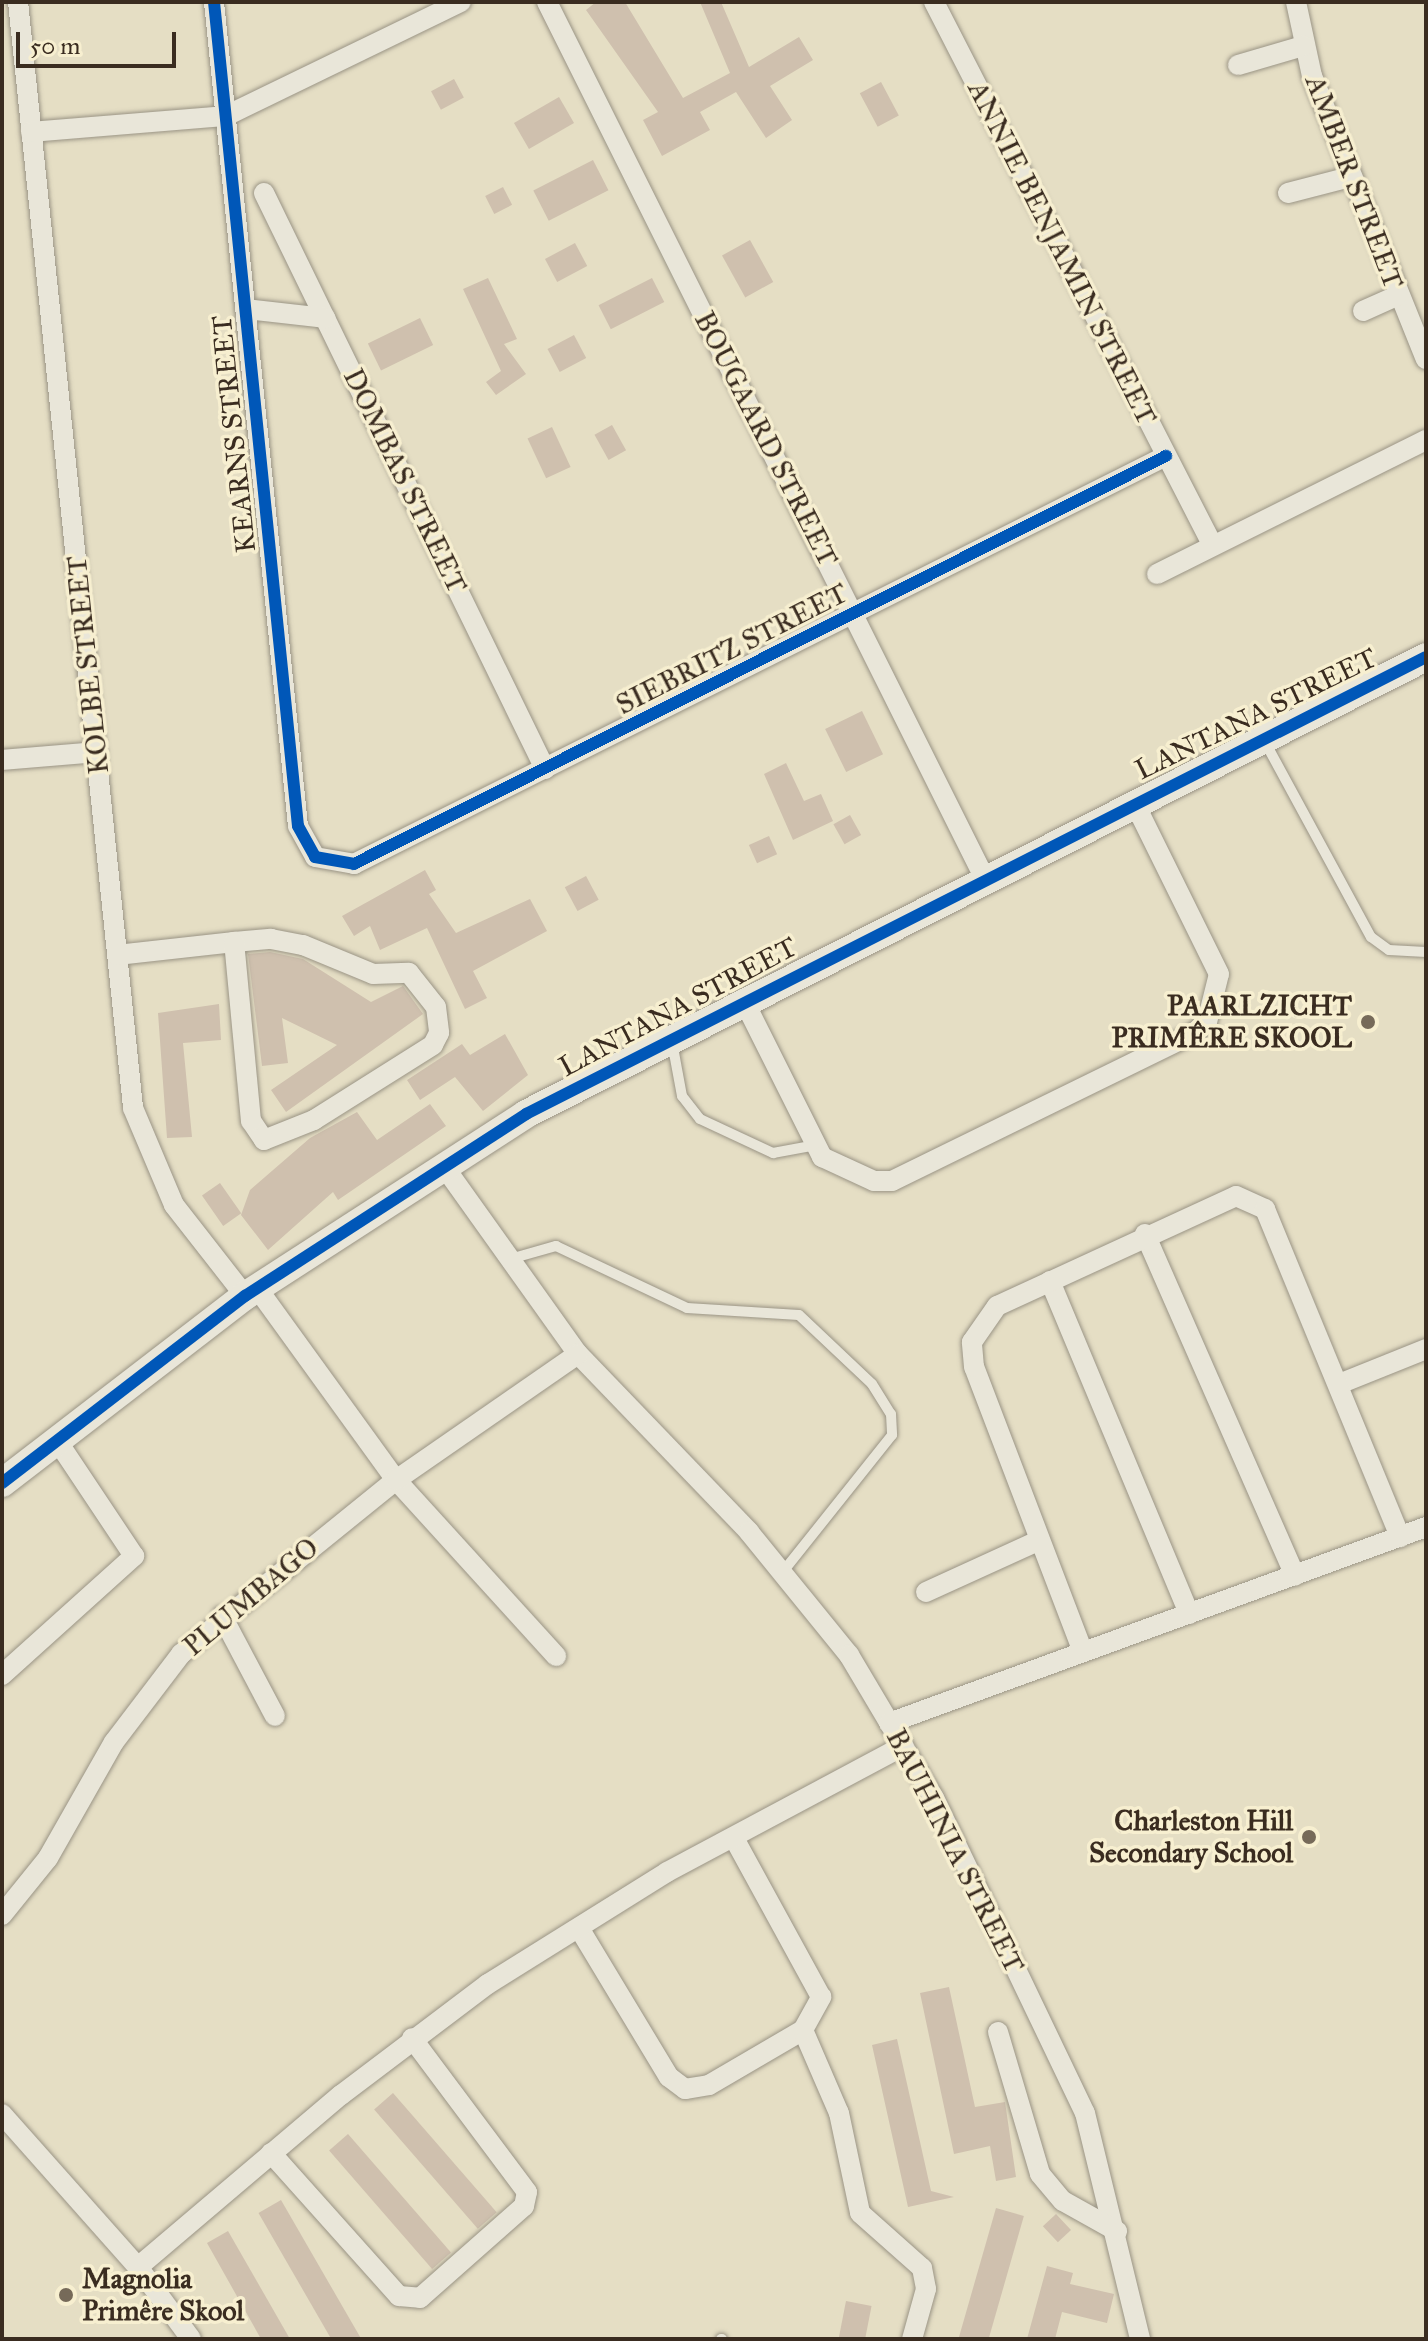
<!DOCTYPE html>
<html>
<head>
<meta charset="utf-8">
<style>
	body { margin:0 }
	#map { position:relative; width:1428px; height:2341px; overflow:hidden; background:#e5dec4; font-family:"IM FELL Great Primer",serif }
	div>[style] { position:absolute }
	.building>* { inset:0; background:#cfc0ae; transform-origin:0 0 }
	.roads { filter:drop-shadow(0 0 2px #9a9485) drop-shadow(0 0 2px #9a9485) }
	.lane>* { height:10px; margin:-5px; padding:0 5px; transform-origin:5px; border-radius:5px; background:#e9e6d9 }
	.street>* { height:20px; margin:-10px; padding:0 10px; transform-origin:10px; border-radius:10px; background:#e9e6d9 }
	.secondary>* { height:28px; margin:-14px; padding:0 14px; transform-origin:14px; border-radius:14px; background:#e9e6d9 }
	.cycleway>* { height:12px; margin:-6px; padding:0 6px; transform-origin:6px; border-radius:6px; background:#0057b8 }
	.dots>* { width:22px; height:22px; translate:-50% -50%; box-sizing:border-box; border:4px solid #f7efd0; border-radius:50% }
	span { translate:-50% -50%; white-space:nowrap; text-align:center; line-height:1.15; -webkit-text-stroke:7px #f7efd0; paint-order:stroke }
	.street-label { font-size:28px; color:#3a2c20 }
	.poi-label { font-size:28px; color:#3a2c20; font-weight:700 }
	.right { translate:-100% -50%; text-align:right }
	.left { translate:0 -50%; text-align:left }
	.frame { position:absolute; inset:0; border:4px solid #3a2c20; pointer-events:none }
	.scale { position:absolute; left:16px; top:32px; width:160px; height:36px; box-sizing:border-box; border:4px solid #3a2c20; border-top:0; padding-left:10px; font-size:24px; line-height:28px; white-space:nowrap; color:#3a2c20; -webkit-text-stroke:6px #f7efd0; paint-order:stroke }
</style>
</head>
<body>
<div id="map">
	<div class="building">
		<div style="clip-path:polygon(596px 2px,625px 2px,683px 98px,730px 73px,700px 2px,721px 2px,749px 67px,799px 37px,813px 60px,770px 86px,792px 120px,766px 138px,736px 92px,700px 112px,710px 130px,662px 156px,643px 120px,658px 112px,586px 10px)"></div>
		<div style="left:454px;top:79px;width:21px;height:26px;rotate:62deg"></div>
		<div style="left:881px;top:82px;width:38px;height:24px;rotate:62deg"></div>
		<div style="left:559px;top:97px;width:30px;height:52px;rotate:60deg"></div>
		<div style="left:593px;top:160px;width:34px;height:67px;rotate:63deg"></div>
		<div style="left:503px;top:187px;width:20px;height:20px;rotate:63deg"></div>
		<div style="left:750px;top:240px;width:48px;height:32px;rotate:61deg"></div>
		<div style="left:575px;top:243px;width:26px;height:34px;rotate:62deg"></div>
		<div style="clip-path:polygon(488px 278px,517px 339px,504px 344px,526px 374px,496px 395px,486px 382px,501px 371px,463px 289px)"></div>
		<div style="left:652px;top:278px;width:27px;height:60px;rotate:63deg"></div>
		<div style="left:420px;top:318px;width:30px;height:58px;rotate:64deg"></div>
		<div style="left:574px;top:335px;width:26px;height:30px;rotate:62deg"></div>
		<div style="left:612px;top:425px;width:29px;height:20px;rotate:61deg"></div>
		<div style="left:552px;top:427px;width:44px;height:27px;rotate:65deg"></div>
		<div style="left:862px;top:711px;width:48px;height:41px;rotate:64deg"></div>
		<div style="clip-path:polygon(786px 763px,804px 801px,821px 794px,833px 821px,793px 840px,764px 774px)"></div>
		<div style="left:850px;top:815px;width:23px;height:19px;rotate:61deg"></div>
		<div style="left:769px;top:836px;width:20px;height:22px;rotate:66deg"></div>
		<div style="clip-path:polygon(425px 870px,436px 890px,429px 894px,456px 933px,530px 899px,547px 931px,473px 971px,487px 998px,465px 1009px,427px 928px,380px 950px,370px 926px,354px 936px,342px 916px)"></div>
		<div style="left:586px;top:876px;width:27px;height:24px;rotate:62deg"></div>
		<div style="clip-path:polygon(270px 952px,303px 959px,371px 1002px,403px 986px,423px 1014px,286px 1112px,271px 1090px,337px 1045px,282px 1018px,288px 1063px,262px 1066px,248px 954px)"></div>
		<div style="clip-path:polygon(219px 1004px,221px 1040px,183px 1043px,192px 1137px,167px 1138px,158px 1013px)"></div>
		<div style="clip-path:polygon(505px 1034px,528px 1075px,483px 1111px,455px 1077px,420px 1100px,407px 1080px,462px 1044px,470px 1055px)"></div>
		<div style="clip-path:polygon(430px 1104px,446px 1126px,338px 1200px,333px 1192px,268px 1250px,241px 1215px,250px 1190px,310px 1138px,357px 1112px,377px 1140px)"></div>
		<div style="left:220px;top:1183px;width:37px;height:22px;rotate:55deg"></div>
		<div style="clip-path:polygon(949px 1987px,975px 2107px,1005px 2102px,1016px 2177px,996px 2181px,990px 2146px,954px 2154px,920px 1993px)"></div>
		<div style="clip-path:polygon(897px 2039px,931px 2191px,954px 2197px,908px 2207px,872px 2045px)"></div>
		<div style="left:393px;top:2093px;width:158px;height:25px;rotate:49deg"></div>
		<div style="left:348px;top:2134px;width:157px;height:25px;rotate:49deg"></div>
		<div style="left:281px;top:2200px;width:160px;height:26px;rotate:60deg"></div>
		<div style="left:996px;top:2208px;width:29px;height:136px;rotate:16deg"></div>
		<div style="left:1056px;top:2214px;width:22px;height:18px;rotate:47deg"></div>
		<div style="clip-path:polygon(228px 2231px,290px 2339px,261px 2339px,207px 2243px)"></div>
		<div style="clip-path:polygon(1047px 2266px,1073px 2273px,1070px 2284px,1114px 2294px,1107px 2323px,1062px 2312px,1055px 2339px,1027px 2339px)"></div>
		<div style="left:846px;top:2301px;width:26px;height:39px;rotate:11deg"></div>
	</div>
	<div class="roads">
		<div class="lane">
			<div style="left:1265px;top:742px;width:222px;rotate:61.5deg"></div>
			<div style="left:1371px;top:937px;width:22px;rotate:36deg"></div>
			<div style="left:1389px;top:950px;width:37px;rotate:3deg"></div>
			<div style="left:672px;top:1042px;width:55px;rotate:79.5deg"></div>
			<div style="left:682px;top:1096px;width:29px;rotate:52deg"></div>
			<div style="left:700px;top:1119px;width:81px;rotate:25deg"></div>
			<div style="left:773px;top:1153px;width:44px;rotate:-10.5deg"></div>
			<div style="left:510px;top:1259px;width:48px;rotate:-15.8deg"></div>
			<div style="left:556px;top:1246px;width:145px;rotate:25.3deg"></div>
			<div style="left:687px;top:1308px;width:112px;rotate:3.6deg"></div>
			<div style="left:799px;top:1315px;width:100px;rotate:43.4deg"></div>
			<div style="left:872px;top:1384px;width:36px;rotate:58deg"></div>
			<div style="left:891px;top:1414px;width:21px;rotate:87deg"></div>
			<div style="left:892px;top:1435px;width:176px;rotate:128.6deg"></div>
			<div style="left:721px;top:2339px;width:1px"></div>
		</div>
		<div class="street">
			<div style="left:18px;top:2px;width:1112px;rotate:84.06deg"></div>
			<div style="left:133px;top:1108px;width:105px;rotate:67.1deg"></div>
			<div style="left:174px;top:1205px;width:115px;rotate:52deg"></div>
			<div style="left:214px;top:2px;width:828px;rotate:84.18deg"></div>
			<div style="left:298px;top:826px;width:35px;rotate:61deg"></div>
			<div style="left:315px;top:857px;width:40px;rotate:10deg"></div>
			<div style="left:354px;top:864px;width:909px;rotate:-26.68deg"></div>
			<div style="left:547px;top:2px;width:978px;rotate:63.46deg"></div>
			<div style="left:934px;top:2px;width:611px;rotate:62.85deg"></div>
			<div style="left:1296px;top:2px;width:76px;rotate:77.8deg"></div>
			<div style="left:1312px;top:76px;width:305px;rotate:68.1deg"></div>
			<div style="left:1238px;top:65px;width:68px;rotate:-16.3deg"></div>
			<div style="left:31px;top:132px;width:196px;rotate:-4.7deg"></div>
			<div style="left:226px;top:116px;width:261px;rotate:-25.9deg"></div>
			<div style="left:264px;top:193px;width:641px;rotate:63.99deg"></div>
			<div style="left:1288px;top:193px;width:64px;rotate:-14.5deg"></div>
			<div style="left:246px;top:309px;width:80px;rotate:6.5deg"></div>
			<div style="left:1363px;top:311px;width:37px;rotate:-24deg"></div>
			<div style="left:1157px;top:574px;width:301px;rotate:-26.5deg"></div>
			<div style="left:2px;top:760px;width:95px;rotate:-4.8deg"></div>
			<div style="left:117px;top:955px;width:118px;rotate:-6.3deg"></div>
			<div style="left:234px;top:942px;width:37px;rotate:-5deg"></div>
			<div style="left:271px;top:939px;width:33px;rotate:11deg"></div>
			<div style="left:303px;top:945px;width:76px;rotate:22.5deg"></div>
			<div style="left:373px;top:974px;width:36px;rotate:-2deg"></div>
			<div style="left:409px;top:973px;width:43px;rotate:51.5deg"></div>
			<div style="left:436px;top:1007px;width:26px;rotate:83deg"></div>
			<div style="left:439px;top:1033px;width:13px;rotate:117deg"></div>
			<div style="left:433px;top:1045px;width:141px;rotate:147.8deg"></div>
			<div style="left:314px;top:1120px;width:54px;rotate:158.2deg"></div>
			<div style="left:264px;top:1140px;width:23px;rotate:-124deg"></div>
			<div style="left:251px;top:1121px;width:180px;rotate:-95.4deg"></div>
			<div style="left:743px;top:999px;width:177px;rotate:63.4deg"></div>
			<div style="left:822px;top:1157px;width:57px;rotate:24.8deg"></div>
			<div style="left:874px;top:1181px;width:18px"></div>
			<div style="left:892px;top:1181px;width:336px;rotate:-26.1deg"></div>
			<div style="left:1194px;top:1033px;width:17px;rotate:-40deg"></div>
			<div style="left:1207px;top:1022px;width:49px;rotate:-76deg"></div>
			<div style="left:1219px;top:974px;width:192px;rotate:-116.3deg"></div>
			<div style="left:443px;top:1165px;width:232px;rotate:54.5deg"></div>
			<div style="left:578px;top:1354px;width:247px;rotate:46.1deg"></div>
			<div style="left:749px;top:1532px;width:159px;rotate:50.9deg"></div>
			<div style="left:849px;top:1655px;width:166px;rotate:59.3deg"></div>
			<div style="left:934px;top:1798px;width:349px;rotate:64.4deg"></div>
			<div style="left:1085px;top:2113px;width:233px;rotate:76.3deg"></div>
			<div style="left:1145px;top:1234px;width:373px;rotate:66.3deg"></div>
			<div style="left:1050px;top:1281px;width:361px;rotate:67.3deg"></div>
			<div style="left:257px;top:1288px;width:237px;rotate:54.1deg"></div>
			<div style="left:396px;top:1480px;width:238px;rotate:47.7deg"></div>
			<div style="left:1339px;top:1384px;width:94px;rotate:-21.9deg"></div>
			<div style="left:926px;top:1592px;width:125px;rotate:-24.5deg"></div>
			<div style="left:222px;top:1616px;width:113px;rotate:62.1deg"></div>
			<div style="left:1083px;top:1652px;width:305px;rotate:-110.9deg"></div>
			<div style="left:974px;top:1367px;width:25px;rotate:-95deg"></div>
			<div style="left:972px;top:1342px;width:44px;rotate:-55.2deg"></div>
			<div style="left:997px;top:1306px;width:263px;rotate:-24.7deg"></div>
			<div style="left:1236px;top:1196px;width:32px;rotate:24deg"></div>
			<div style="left:1265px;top:1209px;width:355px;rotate:67.6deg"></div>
			<div style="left:2px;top:1675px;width:178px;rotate:-42deg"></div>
			<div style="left:134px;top:1556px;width:137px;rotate:-123.7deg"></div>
			<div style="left:889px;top:1723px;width:572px;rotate:-20.05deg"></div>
			<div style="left:2px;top:1915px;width:73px;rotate:-51.1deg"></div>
			<div style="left:48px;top:1858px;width:133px;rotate:-60.4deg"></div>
			<div style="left:114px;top:1742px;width:111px;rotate:-52.7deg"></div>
			<div style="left:181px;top:1654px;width:277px;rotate:-39deg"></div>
			<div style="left:396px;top:1480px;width:221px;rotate:-34.7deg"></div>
			<div style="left:579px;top:1928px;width:174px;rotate:58.9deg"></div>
			<div style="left:669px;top:2077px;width:20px;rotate:37deg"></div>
			<div style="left:685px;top:2089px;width:24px;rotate:-9deg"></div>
			<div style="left:709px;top:2085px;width:109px;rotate:-30.3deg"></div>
			<div style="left:803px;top:2030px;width:38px;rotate:-61deg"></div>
			<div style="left:821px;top:1997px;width:181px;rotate:-118.7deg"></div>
			<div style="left:803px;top:2030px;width:90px;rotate:66.6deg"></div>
			<div style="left:839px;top:2113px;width:102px;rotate:78.1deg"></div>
			<div style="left:860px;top:2213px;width:83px;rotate:41.6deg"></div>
			<div style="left:922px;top:2268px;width:21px;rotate:79deg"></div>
			<div style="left:926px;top:2289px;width:52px;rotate:105.6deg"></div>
			<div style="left:998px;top:2032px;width:148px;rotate:73.5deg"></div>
			<div style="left:1040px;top:2174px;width:35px;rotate:50deg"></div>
			<div style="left:1063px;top:2201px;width:62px;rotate:29.1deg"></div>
			<div style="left:2px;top:2114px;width:205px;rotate:48.4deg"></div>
			<div style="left:138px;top:2267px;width:89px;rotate:53.6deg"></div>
			<div style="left:271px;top:2153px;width:192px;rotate:48.2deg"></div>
			<div style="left:399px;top:2296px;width:21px;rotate:5deg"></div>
			<div style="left:420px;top:2298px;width:139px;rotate:-41.5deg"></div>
			<div style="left:524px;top:2206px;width:14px;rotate:-78deg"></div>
			<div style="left:527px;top:2192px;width:192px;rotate:-126.8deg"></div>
			<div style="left:138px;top:2267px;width:266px;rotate:-40.3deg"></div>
			<div style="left:341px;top:2095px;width:184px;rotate:-37.1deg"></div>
			<div style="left:488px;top:1984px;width:211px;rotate:-32deg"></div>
			<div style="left:667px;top:1872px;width:268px;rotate:-28.1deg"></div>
		</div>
		<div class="secondary">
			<div style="left:2px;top:1483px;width:307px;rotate:-37.6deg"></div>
			<div style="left:245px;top:1296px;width:335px;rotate:-32.9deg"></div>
			<div style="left:526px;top:1114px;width:1009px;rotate:-26.92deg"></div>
		</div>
	</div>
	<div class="cycleway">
		<div style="left:214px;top:2px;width:828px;rotate:84.18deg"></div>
		<div style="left:298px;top:826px;width:35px;rotate:61deg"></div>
		<div style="left:315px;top:857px;width:40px;rotate:10deg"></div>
		<div style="left:354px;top:864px;width:909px;rotate:-26.68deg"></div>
		<div style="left:2px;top:1483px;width:307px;rotate:-37.6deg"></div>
		<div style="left:245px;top:1296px;width:335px;rotate:-32.9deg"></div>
		<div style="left:526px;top:1114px;width:1009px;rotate:-26.92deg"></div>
	</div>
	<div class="dots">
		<div style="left:1368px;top:1022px;background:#766a59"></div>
		<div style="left:1309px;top:1837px;background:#766a59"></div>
		<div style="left:66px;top:2295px;background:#766a59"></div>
	</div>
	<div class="street-label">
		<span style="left:1354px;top:182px;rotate:69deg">AMBER STREET</span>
		<span style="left:1062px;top:253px;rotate:63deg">ANNIE BENJAMIN STREET</span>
		<span style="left:234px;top:434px;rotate:-96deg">KEARNS STREET</span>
		<span style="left:766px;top:439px;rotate:63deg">BOUGAARD STREET</span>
		<span style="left:405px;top:481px;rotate:64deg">DOMBAS STREET</span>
		<span style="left:732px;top:649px;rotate:-27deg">SIEBRITZ STREET</span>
		<span style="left:88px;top:665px;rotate:-96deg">KOLBE STREET</span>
		<span style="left:1256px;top:714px;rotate:-26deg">LANTANA STREET</span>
		<span style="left:678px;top:1007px;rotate:-28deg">LANTANA STREET</span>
		<span style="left:251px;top:1597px;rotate:-40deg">PLUMBAGO</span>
		<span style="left:955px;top:1851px;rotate:63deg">BAUHINIA STREET</span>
	</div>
	<div class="poi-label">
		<span class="right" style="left:1352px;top:1022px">PAARLZICHT<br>PRIMÊRE SKOOL</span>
		<span class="right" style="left:1293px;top:1837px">Charleston Hill<br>Secondary School</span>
		<span class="left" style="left:82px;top:2295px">Magnolia<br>Primêre Skool</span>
	</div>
	<div class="frame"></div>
	<div class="scale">50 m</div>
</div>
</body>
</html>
